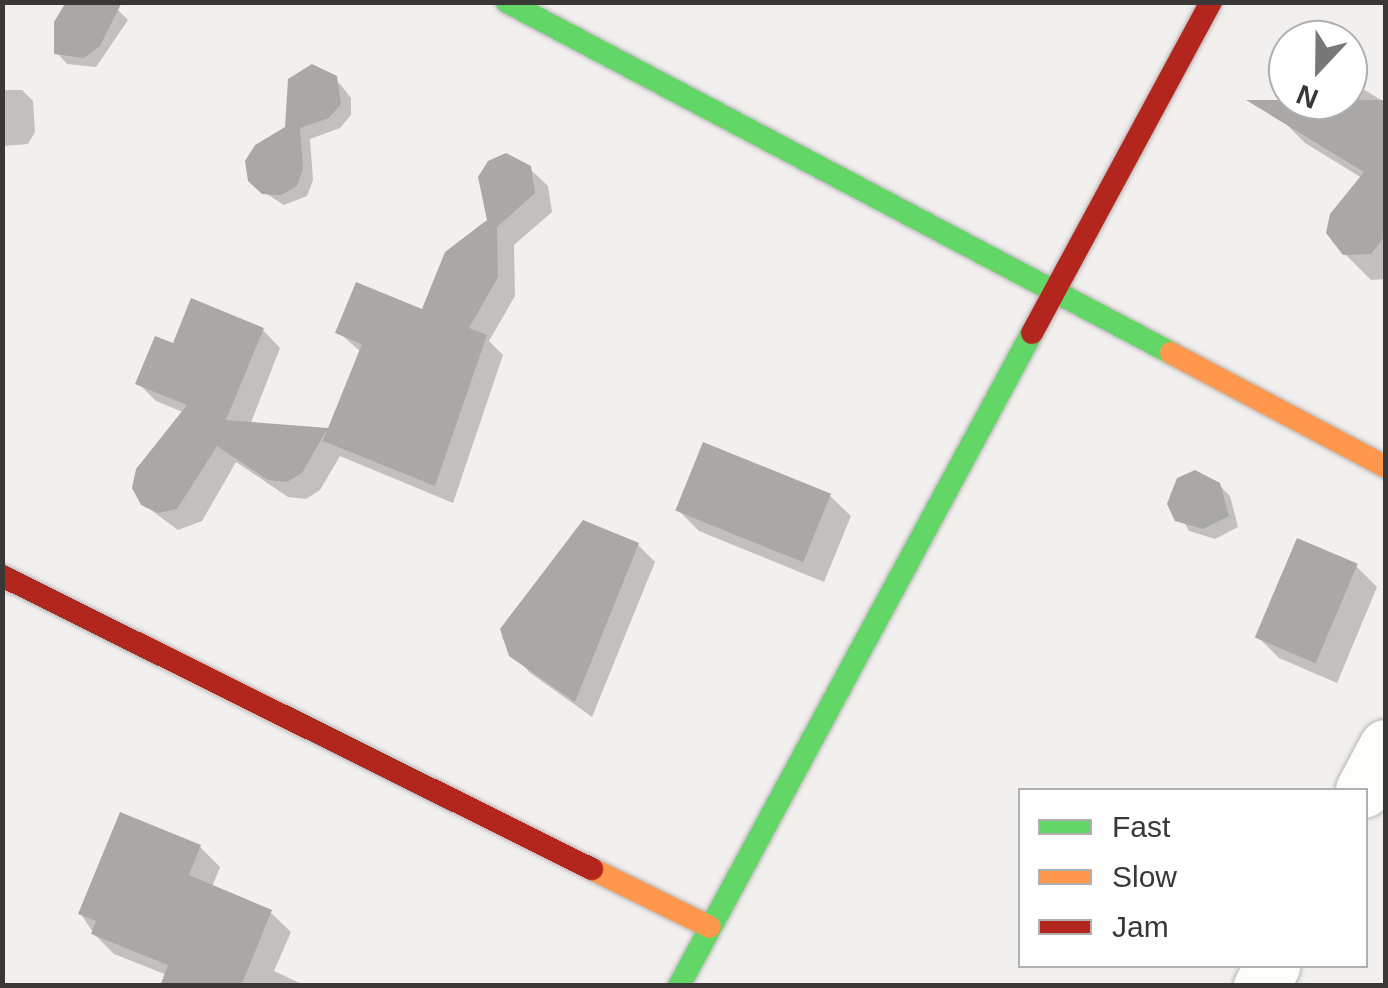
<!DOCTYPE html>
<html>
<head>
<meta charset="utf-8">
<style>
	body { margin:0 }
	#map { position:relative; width:1388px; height:988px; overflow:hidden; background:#f2f0ee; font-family:Helvetica,sans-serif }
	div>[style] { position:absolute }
	.shadow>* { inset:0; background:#0003 }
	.building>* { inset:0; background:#a9a8a6; transform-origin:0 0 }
	.roads { filter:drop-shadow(0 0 2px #b5b4b3) drop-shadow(0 0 2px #b5b4b3) }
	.street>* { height:55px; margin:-27.5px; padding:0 27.5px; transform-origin:27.5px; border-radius:27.5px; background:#fdfdfc }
	.fast>* { height:22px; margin:-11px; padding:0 11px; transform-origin:11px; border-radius:11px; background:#63d668 }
	.slow>* { height:22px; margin:-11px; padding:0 11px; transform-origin:11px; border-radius:11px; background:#ff974d }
	.jam>* { height:22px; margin:-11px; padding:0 11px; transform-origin:11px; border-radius:11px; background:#b3261e }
	span { translate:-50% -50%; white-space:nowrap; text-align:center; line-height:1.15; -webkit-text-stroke:10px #fffefe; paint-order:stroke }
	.frame { position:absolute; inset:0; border:5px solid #393836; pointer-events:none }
	.legend { position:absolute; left:1018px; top:788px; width:350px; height:180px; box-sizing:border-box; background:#fffefe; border:2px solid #b0afae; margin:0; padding:12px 18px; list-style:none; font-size:30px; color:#393836 }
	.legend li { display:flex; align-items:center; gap:20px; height:50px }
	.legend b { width:50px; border:2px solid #b0afae }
	.north { position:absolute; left:1268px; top:20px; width:100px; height:100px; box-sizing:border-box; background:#fffefe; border:2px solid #b0afae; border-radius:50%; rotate:202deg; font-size:28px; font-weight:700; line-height:40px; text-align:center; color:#393836 }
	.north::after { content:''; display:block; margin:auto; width:35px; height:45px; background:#7a7876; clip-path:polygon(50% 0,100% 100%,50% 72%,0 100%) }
</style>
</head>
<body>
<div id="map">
	<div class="shadow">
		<div style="clip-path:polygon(69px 8px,118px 10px,128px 20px,96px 67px,67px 64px,57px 53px)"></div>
		<div style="clip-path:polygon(312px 66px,340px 84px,351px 98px,351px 115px,340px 128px,310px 139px,313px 180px,307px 196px,284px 205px,262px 191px)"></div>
		<div style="clip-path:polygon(1348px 80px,1386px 103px,1386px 279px,1371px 280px,1332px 241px,1330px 225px,1362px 178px,1305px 143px,1280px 118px,1292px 100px,1348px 100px)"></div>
		<div style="clip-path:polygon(2px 90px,22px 90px,33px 101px,35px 132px,28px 144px,2px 146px)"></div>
		<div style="clip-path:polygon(529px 168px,548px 186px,552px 212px,514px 245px,515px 296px,489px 341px,503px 355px,453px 503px,340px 456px,320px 490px,306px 499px,288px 497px,236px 462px,202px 521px,178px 530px,143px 504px,185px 413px,156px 401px,138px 383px,174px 347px,263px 330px,280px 348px,250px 425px,329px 431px,361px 352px,338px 332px,424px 312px)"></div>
		<div style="clip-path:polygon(1179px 480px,1219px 485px,1230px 496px,1238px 527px,1215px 539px,1189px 531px,1170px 495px)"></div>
		<div style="clip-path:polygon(830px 496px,851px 516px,824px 582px,699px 531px,678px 510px)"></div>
		<div style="clip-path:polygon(584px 523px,638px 545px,655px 562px,592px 717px,529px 672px,502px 638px,506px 621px)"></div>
		<div style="clip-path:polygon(1356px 566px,1377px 587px,1337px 683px,1279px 658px,1258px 637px)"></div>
		<div style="clip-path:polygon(200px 847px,220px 867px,212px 887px,270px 912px,291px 932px,274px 971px,306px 986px,162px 986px,167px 975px,114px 954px,94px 934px,81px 914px)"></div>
	</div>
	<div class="building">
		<div style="clip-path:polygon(66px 2px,122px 2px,100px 46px,84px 58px,54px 54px,54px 22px)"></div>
		<div style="clip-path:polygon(312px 64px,337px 76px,341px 104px,329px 118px,300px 128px,303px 168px,297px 186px,281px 195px,262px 194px,248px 181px,245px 161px,255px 145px,285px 127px,288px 79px)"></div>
		<div style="clip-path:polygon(1246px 100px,1386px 100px,1386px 235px,1371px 254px,1343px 255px,1326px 233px,1330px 214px,1364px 172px)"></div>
		<div style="clip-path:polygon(506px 153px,531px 166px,535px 193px,497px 227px,498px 277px,469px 328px,487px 335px,435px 486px,323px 441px,326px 431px,302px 473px,287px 482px,268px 480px,217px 446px,177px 509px,158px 513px,141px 505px,132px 488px,136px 469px,187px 405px,135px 384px,155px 336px,173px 343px,191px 298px,264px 328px,226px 420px,328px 428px,362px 344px,335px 333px,356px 282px,422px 309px,445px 252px,487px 220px,478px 177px,488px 161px)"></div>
		<div style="left:703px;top:442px;width:138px;height:74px;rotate:22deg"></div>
		<div style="clip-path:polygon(1195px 470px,1220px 483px,1229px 516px,1203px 529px,1175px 521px,1167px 504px,1177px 478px)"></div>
		<div style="clip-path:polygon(583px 520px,639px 543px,575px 702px,509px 656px,500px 629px)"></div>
		<div style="left:1297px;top:538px;width:66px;height:108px;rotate:23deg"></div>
		<div style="clip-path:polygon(120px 812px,201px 845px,189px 875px,272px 910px,241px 986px,160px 986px,168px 965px,91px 934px,96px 921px,78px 914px)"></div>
	</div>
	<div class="roads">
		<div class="street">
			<div style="left:1363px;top:790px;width:49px;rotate:-61.9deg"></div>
			<div style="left:1261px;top:986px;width:23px;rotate:-61deg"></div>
		</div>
		<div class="fast">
			<div style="left:507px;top:2px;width:751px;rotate:27.86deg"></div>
			<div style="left:679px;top:986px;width:742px;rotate:-61.61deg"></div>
		</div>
		<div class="slow">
			<div style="left:1171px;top:353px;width:243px;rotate:27.9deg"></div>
			<div style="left:592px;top:869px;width:131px;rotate:26.2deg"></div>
		</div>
		<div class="jam">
			<div style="left:1032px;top:333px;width:376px;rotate:-61.6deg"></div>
			<div style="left:2px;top:576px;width:659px;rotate:26.41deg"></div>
		</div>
	</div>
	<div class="frame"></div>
	<ul class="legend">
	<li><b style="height:12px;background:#63d668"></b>Fast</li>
	<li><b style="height:12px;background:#ff974d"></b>Slow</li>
	<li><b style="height:12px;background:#b3261e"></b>Jam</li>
	</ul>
	<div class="north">N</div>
</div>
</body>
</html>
